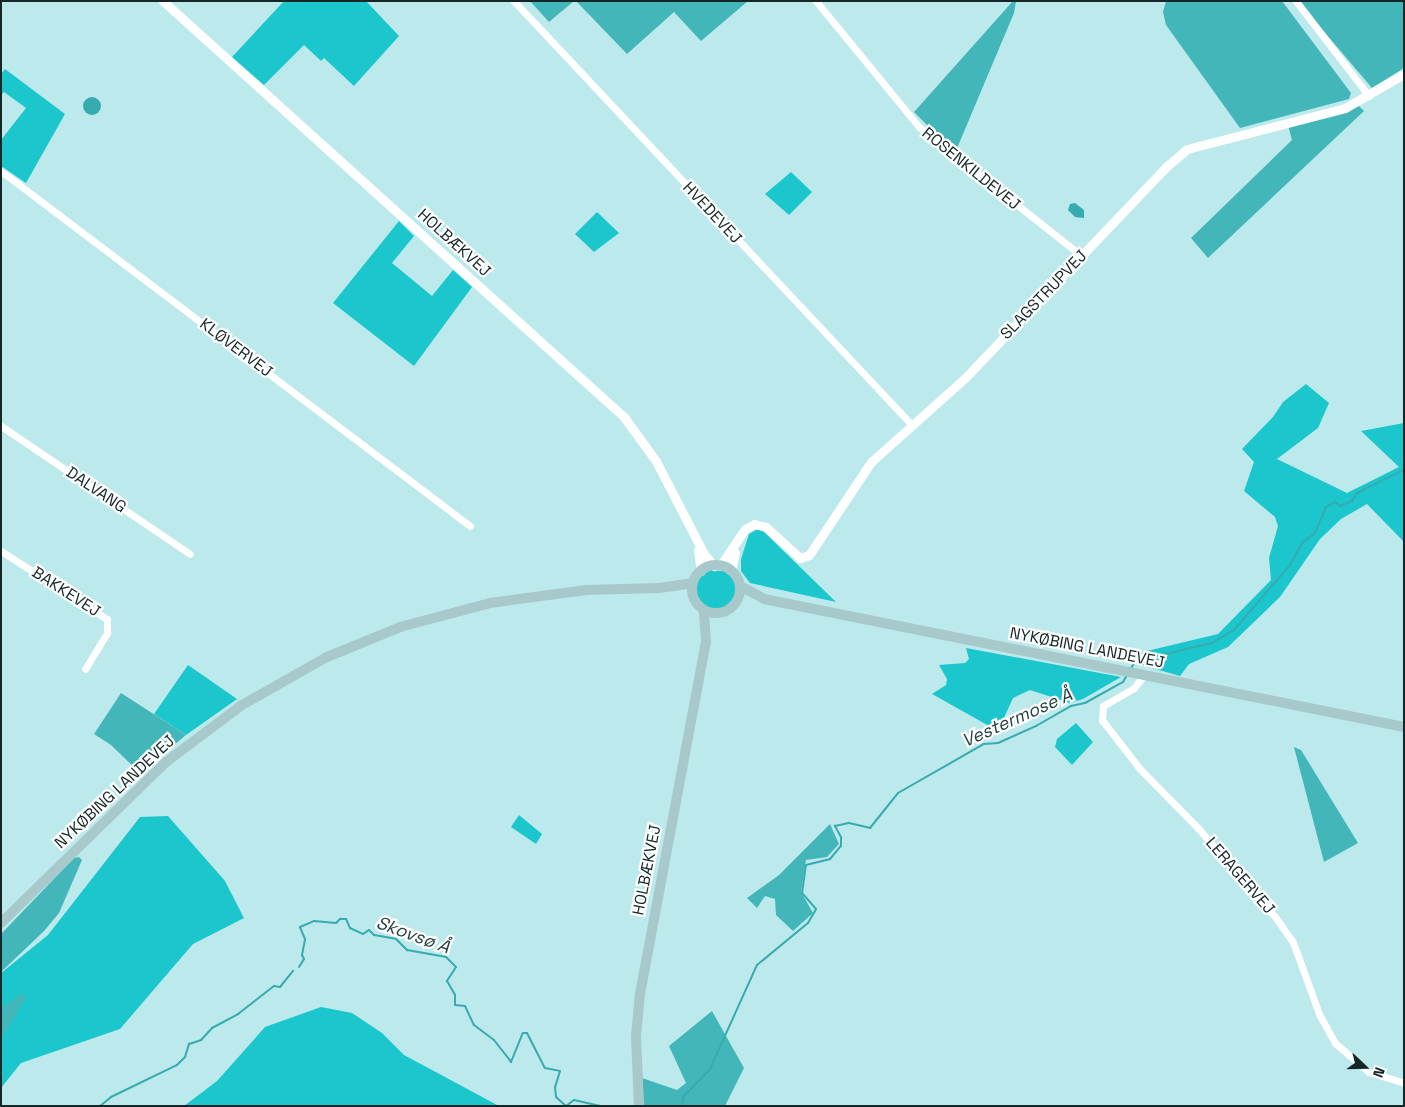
<!DOCTYPE html>
<html>
<head>
<meta charset="utf-8">
<style>
	body { margin:0 }
	#map { position:relative; width:1405px; height:1107px; overflow:hidden; background:#bce9eb; font-family:"Space Grotesk",sans-serif }
	div>[style] { position:absolute }
	.green>* { inset:0; background:#1bc6cc }
	.round { border-radius:50% }
	.forest>* { inset:0; background:#43b6ba }
	.water>* { inset:0; background:#36abb0 }
	.stream>* { height:2px; margin:-1px; padding:0 1px; transform-origin:1px; border-radius:1px; background:#36abb0 }
	.minor>* { height:7px; margin:-3.5px; padding:0 3.5px; transform-origin:3.5px; border-radius:3.5px; background:#fff }
	.tertiary>* { height:9px; margin:-4.5px; padding:0 4.5px; transform-origin:4.5px; border-radius:4.5px; background:#fff }
	.secondary>* { height:10px; margin:-5px; padding:0 5px; transform-origin:5px; border-radius:5px; background:#a8c9cb }
	.secondary>.ring { margin:-5px; padding:0; box-sizing:content-box; background:none; border:10px solid #a8c9cb; border-radius:50% }
	span { translate:-50% -50%; white-space:nowrap; text-align:center; line-height:1.15; -webkit-text-stroke:4.5px #fff; paint-order:stroke }
	.street-label { font-size:16px; color:#152627 }
	.water-label { font-size:18px; color:#264041; font-style:italic }
	.frame { position:absolute; inset:0; border:2px solid #152627; pointer-events:none }
	.north { position:absolute; left:1340px; top:1042px; width:50px; height:50px; -webkit-text-stroke:4px #fff; paint-order:stroke; rotate:111deg; font-size:14px; font-weight:700; line-height:20px; text-align:center; color:#152627 }
	.north::after { content:''; display:block; margin:auto; width:18px; height:22px; background:#152627; clip-path:polygon(50% 0,100% 100%,50% 72%,0 100%) }
</style>
</head>
<body>
<div id="map">
	<div class="green">
		<div style="clip-path:polygon(284px 1px,366px 1px,399px 36px,354px 86px,324px 58px,321px 61px,304px 45px,264px 85px,232px 57px)"></div>
		<div style="clip-path:polygon(5px 69px,65px 114px,26px 183px,1px 166px,1px 140px,26px 108px,4px 92px,1px 95px,1px 74px)"></div>
		<div style="clip-path:polygon(791px 172px,812px 192px,789px 215px,765px 194px)"></div>
		<div style="clip-path:polygon(597px 212px,619px 233px,594px 252px,575px 234px)"></div>
		<div style="clip-path:polygon(399px 221px,414px 236px,392px 263px,432px 296px,453px 270px,472px 287px,414px 366px,333px 303px)"></div>
		<div style="clip-path:polygon(1306px 384px,1329px 403px,1318px 428px,1277px 459px,1347px 493px,1399px 467px,1361px 431px,1404px 423px,1404px 542px,1367px 504px,1341px 519px,1320px 539px,1280px 597px,1228px 647px,1189px 664px,1180px 676px,1124px 660px,1147px 651px,1218px 634px,1271px 580px,1269px 558px,1278px 526px,1275px 517px,1244px 491px,1254px 462px,1242px 449px,1273px 417px,1283px 402px)"></div>
		<div style="clip-path:polygon(758px 529px,763px 531px,836px 602px,750px 583px,741px 571px,741px 559px,749px 534px)"></div>
		<div class="round" style="left:696px;top:569px;width:40px;height:40px"></div>
		<div style="clip-path:polygon(966px 648px,1121px 677px,1083px 699px,1070px 703px,1030px 690px,1013px 698px,998px 731px,932px 694px,946px 685px,947px 679px,939px 665px,965px 663px,969px 659px)"></div>
		<div style="clip-path:polygon(188px 665px,237px 699px,186px 735px,154px 714px)"></div>
		<div style="clip-path:polygon(1076px 723px,1093px 742px,1072px 765px,1055px 747px,1057px 739px)"></div>
		<div style="clip-path:polygon(519px 815px,542px 834px,536px 844px,511px 827px)"></div>
		<div style="clip-path:polygon(168px 816px,225px 881px,244px 918px,193px 944px,120px 1029px,21px 1063px,1px 1088px,1px 973px,48px 935px,140px 817px)"></div>
		<div style="clip-path:polygon(321px 1007px,352px 1013px,382px 1033px,404px 1055px,499px 1106px,184px 1106px,217px 1081px,265px 1027px)"></div>
	</div>
	<div class="forest">
		<div style="clip-path:polygon(530px 1px,574px 1px,549px 22px)"></div>
		<div style="clip-path:polygon(576px 1px,748px 1px,701px 41px,674px 12px,627px 54px)"></div>
		<div style="clip-path:polygon(1013px 1px,1016px 1px,1014px 13px,955px 153px,914px 112px)"></div>
		<div style="clip-path:polygon(1166px 1px,1282px 1px,1351px 93px,1349px 99px,1240px 128px,1166px 25px,1163px 12px)"></div>
		<div style="clip-path:polygon(1298px 1px,1404px 1px,1404px 68px,1372px 88px)"></div>
		<div style="clip-path:polygon(1358px 105px,1364px 111px,1208px 258px,1191px 238px,1292px 140px,1288px 125px)"></div>
		<div style="clip-path:polygon(121px 693px,186px 735px,140px 773px,111px 745px,94px 734px)"></div>
		<div style="clip-path:polygon(1294px 747px,1301px 750px,1358px 843px,1324px 862px)"></div>
		<div style="clip-path:polygon(830px 824px,839px 844px,827px 857px,806px 860px,801px 892px,813px 913px,793px 931px,776px 915px,775px 899px,765px 896px,757px 908px,747px 898px,779px 875px)"></div>
		<div style="clip-path:polygon(79px 857px,82px 860px,59px 913px,44px 931px,1px 972px,1px 934px,74px 858px)"></div>
		<div style="clip-path:polygon(21px 994px,27px 996px,1px 1039px,1px 1008px)"></div>
		<div style="clip-path:polygon(712px 1011px,744px 1068px,725px 1106px,644px 1106px,642px 1078px,677px 1090px,686px 1083px,669px 1046px)"></div>
	</div>
	<div class="water">
		<div class="round" style="left:83px;top:97px;width:18px;height:18px"></div>
		<div style="clip-path:polygon(1075px 203px,1084px 210px,1084px 218px,1075px 217px,1068px 210px,1070px 204px)"></div>
	</div>
	<div class="stream">
		<div style="left:1131px;top:668px;width:9px;rotate:-54deg"></div>
		<div style="left:1136px;top:661px;width:78px;rotate:-13.3deg"></div>
		<div style="left:1212px;top:643px;width:26px;rotate:-31deg"></div>
		<div style="left:1234px;top:630px;width:86px;rotate:-49.3deg"></div>
		<div style="left:1290px;top:565px;width:26px;rotate:-61deg"></div>
		<div style="left:1303px;top:542px;width:15px;rotate:-37deg"></div>
		<div style="left:1315px;top:533px;width:28px;rotate:-67deg"></div>
		<div style="left:1326px;top:507px;width:10px;rotate:-29deg"></div>
		<div style="left:1335px;top:502px;width:6px;rotate:39deg"></div>
		<div style="left:1340px;top:506px;width:13px;rotate:-23deg"></div>
		<div style="left:1352px;top:501px;width:9px;rotate:-58deg"></div>
		<div style="left:1357px;top:493px;width:52px;rotate:-26.1deg"></div>
		<div style="left:299px;top:967px;width:9px;rotate:-58deg"></div>
		<div style="left:304px;top:959px;width:4px;rotate:-117deg"></div>
		<div style="left:302px;top:955px;width:16px;rotate:-79deg"></div>
		<div style="left:305px;top:939px;width:13px;rotate:-113deg"></div>
		<div style="left:300px;top:927px;width:15px;rotate:-23deg"></div>
		<div style="left:314px;top:921px;width:22px;rotate:5deg"></div>
		<div style="left:336px;top:923px;width:6px;rotate:-45deg"></div>
		<div style="left:340px;top:919px;width:6px"></div>
		<div style="left:346px;top:919px;width:10px;rotate:66deg"></div>
		<div style="left:350px;top:928px;width:14px;rotate:25deg"></div>
		<div style="left:363px;top:934px;width:7px;rotate:-34deg"></div>
		<div style="left:369px;top:930px;width:7px;rotate:45deg"></div>
		<div style="left:374px;top:935px;width:22px;rotate:10deg"></div>
		<div style="left:396px;top:939px;width:16px;rotate:45deg"></div>
		<div style="left:407px;top:950px;width:40px;rotate:10deg"></div>
		<div style="left:446px;top:957px;width:14px;rotate:45deg"></div>
		<div style="left:456px;top:967px;width:17px;rotate:123deg"></div>
		<div style="left:447px;top:981px;width:16px;rotate:60deg"></div>
		<div style="left:455px;top:995px;width:10px;rotate:90deg"></div>
		<div style="left:455px;top:1005px;width:10px;rotate:6deg"></div>
		<div style="left:465px;top:1006px;width:21px;rotate:65deg"></div>
		<div style="left:474px;top:1025px;width:25px;rotate:37deg"></div>
		<div style="left:494px;top:1040px;width:28px;rotate:52deg"></div>
		<div style="left:511px;top:1062px;width:31px;rotate:-68deg"></div>
		<div style="left:523px;top:1033px;width:4px"></div>
		<div style="left:527px;top:1033px;width:39px;rotate:63deg"></div>
		<div style="left:545px;top:1068px;width:15px;rotate:11deg"></div>
		<div style="left:560px;top:1071px;width:17px;rotate:107deg"></div>
		<div style="left:555px;top:1087px;width:10px;rotate:84deg"></div>
		<div style="left:556px;top:1097px;width:13px;rotate:42deg"></div>
		<div style="left:566px;top:1106px;width:10px;rotate:-37deg"></div>
		<div style="left:574px;top:1100px;width:28px;rotate:13deg"></div>
		<div style="left:100px;top:1106px;width:14px;rotate:-39deg"></div>
		<div style="left:111px;top:1097px;width:73px;rotate:-25.9deg"></div>
		<div style="left:177px;top:1065px;width:11px;rotate:-45deg"></div>
		<div style="left:185px;top:1057px;width:14px;rotate:-73deg"></div>
		<div style="left:189px;top:1044px;width:13px;rotate:-18deg"></div>
		<div style="left:201px;top:1040px;width:16px;rotate:-47deg"></div>
		<div style="left:212px;top:1028px;width:30px;rotate:-28deg"></div>
		<div style="left:238px;top:1014px;width:46px;rotate:-37.9deg"></div>
		<div style="left:274px;top:986px;width:6px;rotate:9deg"></div>
		<div style="left:280px;top:987px;width:21px;rotate:-51deg"></div>
		<div style="left:682px;top:1106px;width:9px;rotate:-84deg"></div>
		<div style="left:683px;top:1097px;width:39px;rotate:-46deg"></div>
		<div style="left:710px;top:1069px;width:114px;rotate:-65.7deg"></div>
		<div style="left:757px;top:965px;width:66px;rotate:-39.5deg"></div>
		<div style="left:808px;top:923px;width:16px;rotate:-60deg"></div>
		<div style="left:816px;top:909px;width:21px;rotate:-131deg"></div>
		<div style="left:802px;top:893px;width:28px;rotate:-82deg"></div>
		<div style="left:806px;top:865px;width:25px;rotate:-14deg"></div>
		<div style="left:830px;top:859px;width:17px;rotate:-50deg"></div>
		<div style="left:841px;top:846px;width:9px;rotate:-90deg"></div>
		<div style="left:841px;top:837px;width:13px;rotate:-119deg"></div>
		<div style="left:835px;top:826px;width:14px;rotate:-12deg"></div>
		<div style="left:849px;top:823px;width:22px;rotate:13deg"></div>
		<div style="left:870px;top:828px;width:45px;rotate:-51.3deg"></div>
		<div style="left:898px;top:793px;width:99px;rotate:-29.7deg"></div>
		<div style="left:984px;top:744px;width:14px;rotate:-4deg"></div>
		<div style="left:998px;top:743px;width:42px;rotate:-24.1deg"></div>
		<div style="left:1036px;top:726px;width:40px;rotate:-29.7deg"></div>
		<div style="left:1071px;top:706px;width:14px;rotate:-12deg"></div>
		<div style="left:1085px;top:703px;width:43px;rotate:-28.9deg"></div>
		<div style="left:1123px;top:682px;width:8px;rotate:-60deg"></div>
	</div>
	<div class="minor">
		<div style="left:514px;top:1px;width:580px;rotate:46.82deg"></div>
		<div style="left:816px;top:1px;width:163px;rotate:50.7deg"></div>
		<div style="left:919px;top:127px;width:208px;rotate:38.4deg"></div>
		<div style="left:1296px;top:1px;width:120px;rotate:52.5deg"></div>
		<div style="left:1px;top:171px;width:588px;rotate:37.12deg"></div>
		<div style="left:1px;top:426px;width:228px;rotate:34.1deg"></div>
		<div style="left:1px;top:551px;width:126px;rotate:32.7deg"></div>
		<div style="left:107px;top:619px;width:14px;rotate:90deg"></div>
		<div style="left:107px;top:633px;width:42px;rotate:121.4deg"></div>
		<div style="left:1144px;top:675px;width:16px;rotate:128deg"></div>
		<div style="left:1134px;top:688px;width:36px;rotate:150deg"></div>
		<div style="left:1103px;top:706px;width:14px;rotate:94deg"></div>
		<div style="left:1102px;top:720px;width:62px;rotate:52.2deg"></div>
		<div style="left:1140px;top:769px;width:83px;rotate:45.5deg"></div>
		<div style="left:1198px;top:828px;width:119px;rotate:49.1deg"></div>
		<div style="left:1276px;top:918px;width:29px;rotate:55deg"></div>
		<div style="left:1293px;top:942px;width:77px;rotate:70.1deg"></div>
		<div style="left:1319px;top:1014px;width:33px;rotate:61deg"></div>
		<div style="left:1335px;top:1043px;width:45px;rotate:40.5deg"></div>
		<div style="left:1369px;top:1072px;width:37px;rotate:17deg"></div>
	</div>
	<div class="tertiary">
		<div style="left:163px;top:1px;width:621px;rotate:42.06deg"></div>
		<div style="left:624px;top:417px;width:54px;rotate:54deg"></div>
		<div style="left:656px;top:461px;width:105px;rotate:62.7deg"></div>
		<div style="left:704px;top:554px;width:16px;rotate:50deg"></div>
		<div style="left:698px;top:550px;width:21px;rotate:82deg"></div>
		<div style="left:720px;top:566px;width:45px;rotate:-56deg"></div>
		<div style="left:745px;top:529px;width:10px;rotate:-29deg"></div>
		<div style="left:754px;top:524px;width:12px;rotate:14deg"></div>
		<div style="left:766px;top:527px;width:46px;rotate:42.4deg"></div>
		<div style="left:800px;top:558px;width:9px;rotate:-18deg"></div>
		<div style="left:809px;top:555px;width:112px;rotate:-56.3deg"></div>
		<div style="left:871px;top:462px;width:126px;rotate:-41.8deg"></div>
		<div style="left:965px;top:378px;width:293px;rotate:-46.4deg"></div>
		<div style="left:1167px;top:166px;width:26px;rotate:-40deg"></div>
		<div style="left:1187px;top:149px;width:163px;rotate:-14.5deg"></div>
		<div style="left:1345px;top:108px;width:68px;rotate:-30deg"></div>
		<div style="left:731px;top:571px;width:19px;rotate:-78deg"></div>
	</div>
	<div class="secondary">
		<div class="ring" style="left:692px;top:565px;width:38px;height:38px"></div>
		<div style="left:740px;top:586px;width:27px;rotate:28deg"></div>
		<div style="left:764px;top:599px;width:653px;rotate:11.31deg"></div>
		<div style="left:1px;top:923px;width:231px;rotate:-44.3deg"></div>
		<div style="left:166px;top:762px;width:95px;rotate:-36.9deg"></div>
		<div style="left:242px;top:705px;width:98px;rotate:-29.5deg"></div>
		<div style="left:327px;top:657px;width:79px;rotate:-22.3deg"></div>
		<div style="left:400px;top:627px;width:93px;rotate:-14.9deg"></div>
		<div style="left:490px;top:603px;width:97px;rotate:-7.7deg"></div>
		<div style="left:586px;top:590px;width:73px;rotate:-1.6deg"></div>
		<div style="left:659px;top:588px;width:34px;rotate:-8deg"></div>
		<div style="left:639px;top:1106px;width:70px;rotate:-92.5deg"></div>
		<div style="left:636px;top:1036px;width:42px;rotate:-84.6deg"></div>
		<div style="left:640px;top:994px;width:358px;rotate:-79.4deg"></div>
		<div style="left:706px;top:642px;width:32px;rotate:-94deg"></div>
	</div>
	<div class="street-label">
		<span style="left:971px;top:169px;rotate:39deg">ROSENKILDEVEJ</span>
		<span style="left:712px;top:213px;rotate:47deg">HVEDEVEJ</span>
		<span style="left:454px;top:243px;rotate:42deg">HOLBÆKVEJ</span>
		<span style="left:1044px;top:295px;rotate:-46deg">SLAGSTRUPVEJ</span>
		<span style="left:236px;top:348px;rotate:37deg">KLØVERVEJ</span>
		<span style="left:96px;top:490px;rotate:34deg">DALVANG</span>
		<span style="left:66px;top:592px;rotate:33deg">BAKKEVEJ</span>
		<span style="left:1087px;top:648px;rotate:11deg">NYKØBING LANDEVEJ</span>
		<span style="left:115px;top:792px;rotate:-43deg">NYKØBING LANDEVEJ</span>
		<span style="left:647px;top:870px;rotate:-79deg">HOLBÆKVEJ</span>
		<span style="left:1240px;top:876px;rotate:49deg">LERAGERVEJ</span>
	</div>
	<div class="water-label">
		<span style="left:1017px;top:718px;rotate:-24deg">Vestermose Å</span>
		<span style="left:413px;top:935px;rotate:20deg">Skovsø Å</span>
	</div>
	<div class="frame"></div>
	<div class="north">N</div>
</div>
</body>
</html>
